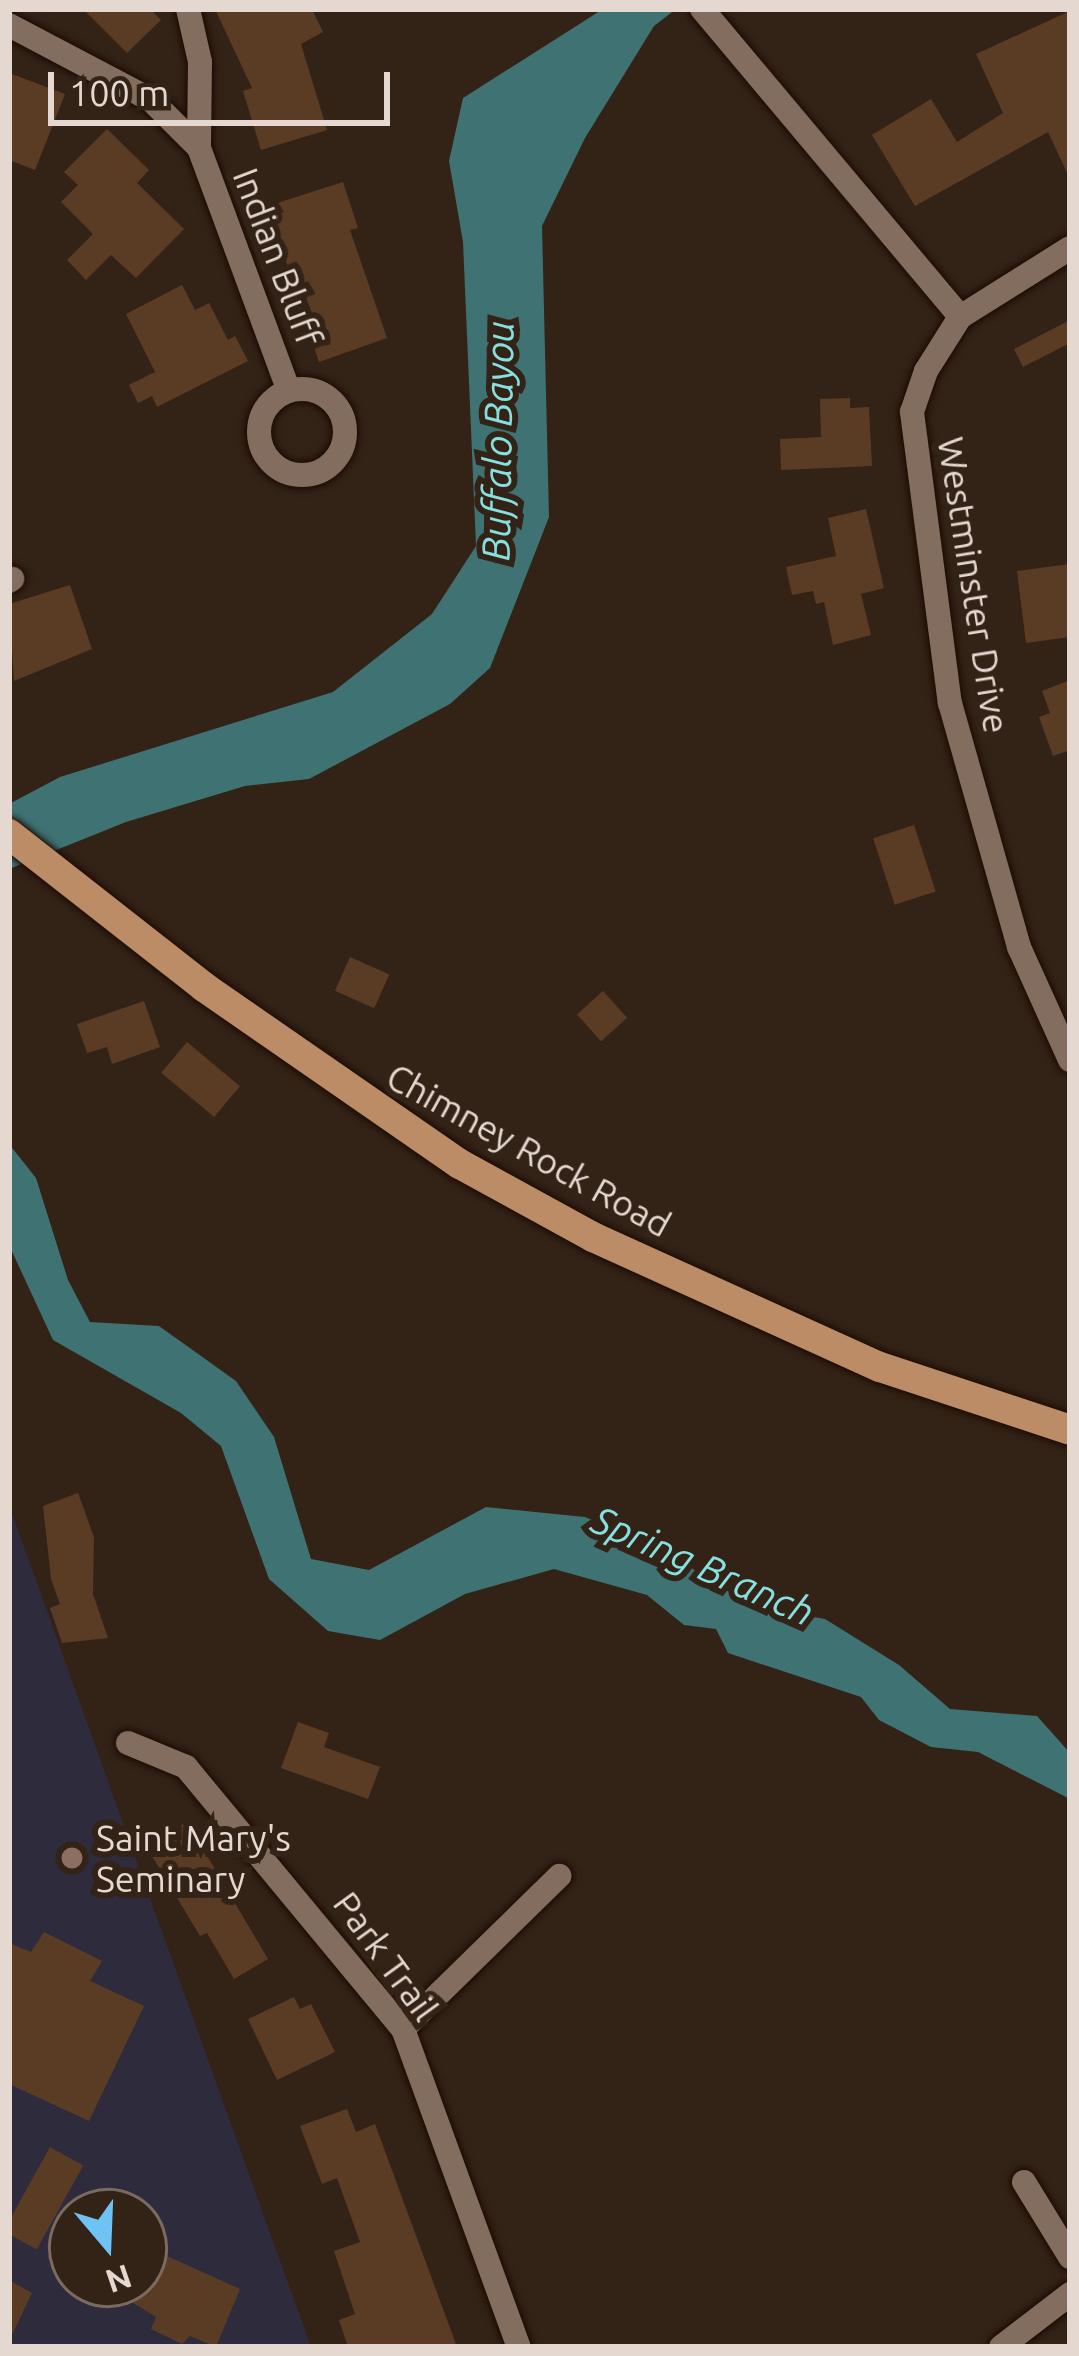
<!DOCTYPE html>
<html>
<head>
<meta charset="utf-8">
<style>
	body { margin:0 }
	#map { position:relative; width:1079px; height:2356px; overflow:hidden; background:#332216; font-family:Ubuntu,sans-serif }
	div>[style] { position:absolute }
	.education>* { inset:0; background:#2e2b3c }
	.water>* { inset:0; background:#3e7273 }
	.building>* { inset:0; background:#5a3c25; transform-origin:0 0 }
	.roads { filter:drop-shadow(0 0 3px #1b0b02) drop-shadow(0 0 3px #1b0b02) }
	.minor>* { height:24px; margin:-12px; padding:0 12px; transform-origin:12px; border-radius:12px; background:#826d5f }
	.minor>.ring { margin:-12px; padding:0; box-sizing:content-box; background:none; border:24px solid #826d5f; border-radius:50% }
	.major>* { height:30px; margin:-15px; padding:0 15px; transform-origin:15px; border-radius:15px; background:#bb8c65 }
	.dots>* { width:33px; height:33px; translate:-50% -50%; box-sizing:border-box; border:6px solid #332216; border-radius:50% }
	span { translate:-50% -50%; white-space:nowrap; text-align:center; line-height:1.15; -webkit-text-stroke:12px #332216; paint-order:stroke }
	.street-label { font-size:36px; color:#e4d8d0 }
	.poi-label { font-size:36px; color:#e4d8d0 }
	.left { translate:0 -50%; text-align:left }
	.water-label { font-size:39px; color:#87e0e0; font-style:italic }
	.frame { position:absolute; inset:0; border:12px solid #e4d8d0; pointer-events:none }
	.north { position:absolute; left:48px; top:2188px; width:120px; height:120px; box-sizing:border-box; background:#332216; border:3px solid #7a6b60; border-radius:50%; rotate:161deg; font-size:33px; font-weight:700; line-height:48px; text-align:center; color:#e4d8d0 }
	.north::after { content:''; display:block; margin:auto; width:42px; height:54px; background:#6fc2f4; clip-path:polygon(50% 0,100% 100%,50% 72%,0 100%) }
	.scale { position:absolute; left:48px; top:72px; width:342px; height:54px; box-sizing:border-box; border:6px solid #e4d8d0; border-top:0; padding-left:15px; font-size:36px; line-height:42px; white-space:nowrap; color:#e4d8d0; -webkit-text-stroke:9px #332216; paint-order:stroke }
</style>
</head>
<body>
<div id="map">
	<div class="education">
		<div style="clip-path:polygon(evenodd,9px 1505px,311px 2347px,9px 2347px,9px 1505px,72px 2212px,144px 2212px,144px 2284px,72px 2284px,72px 2212px)"></div>
	</div>
	<div class="water">
		<div style="clip-path:polygon(603px 9px,676px 9px,654px 26px,585px 138px,542px 226px,549px 517px,490px 668px,450px 704px,309px 779px,245px 786px,126px 822px,9px 869px,9px 804px,60px 777px,333px 692px,432px 614px,476px 546px,463px 242px,449px 161px,463px 98px)"></div>
		<div style="clip-path:polygon(9px 1144px,36px 1178px,68px 1280px,90px 1322px,159px 1326px,236px 1381px,274px 1437px,311px 1559px,369px 1570px,486px 1507px,585px 1517px,660px 1548px,751px 1606px,825px 1619px,899px 1665px,950px 1709px,1037px 1716px,1070px 1753px,1070px 1799px,978px 1752px,931px 1747px,879px 1720px,861px 1697px,728px 1653px,716px 1629px,684px 1625px,647px 1595px,554px 1569px,465px 1594px,380px 1640px,328px 1631px,269px 1579px,221px 1446px,181px 1413px,53px 1340px,9px 1245px)"></div>
	</div>
	<div class="building">
		<div style="clip-path:polygon(83px 9px,150px 9px,161px 20px,127px 53px)"></div>
		<div style="clip-path:polygon(215px 9px,312px 9px,323px 32px,301px 44px,327px 130px,261px 150px,243px 91px,252px 88px)"></div>
		<div style="clip-path:polygon(1070px 11px,1070px 179px,1048px 132px,915px 206px,872px 135px,931px 99px,957px 142px,1003px 113px,976px 54px)"></div>
		<div style="clip-path:polygon(9px 73px,65px 94px,35px 170px,9px 160px)"></div>
		<div style="clip-path:polygon(107px 129px,149px 170px,137px 183px,184px 229px,136px 278px,111px 255px,86px 280px,67px 260px,93px 234px,61px 202px,78px 185px,64px 172px)"></div>
		<div style="clip-path:polygon(343px 182px,358px 228px,350px 230px,387px 338px,319px 362px,268px 206px)"></div>
		<div style="clip-path:polygon(182px 285px,195px 310px,209px 303px,228px 340px,235px 336px,248px 361px,157px 407px,152px 396px,138px 403px,129px 385px,155px 372px,126px 314px)"></div>
		<div style="clip-path:polygon(1070px 320px,1070px 343px,1023px 367px,1014px 349px)"></div>
		<div style="clip-path:polygon(850px 398px,850px 408px,869px 407px,872px 466px,781px 470px,780px 439px,821px 437px,820px 399px)"></div>
		<div style="clip-path:polygon(866px 509px,884px 588px,861px 594px,871px 635px,833px 645px,824px 602px,816px 604px,813px 591px,792px 595px,786px 567px,836px 556px,828px 518px)"></div>
		<div style="clip-path:polygon(1070px 564px,1070px 637px,1026px 643px,1017px 571px)"></div>
		<div style="clip-path:polygon(70px 585px,92px 649px,14px 681px,9px 604px)"></div>
		<div style="clip-path:polygon(1070px 680px,1070px 750px,1053px 756px,1039px 717px,1050px 713px,1042px 691px)"></div>
		<div style="left:914px;top:825px;width:70px;height:43px;rotate:72deg"></div>
		<div style="left:350px;top:957px;width:43px;height:37px;rotate:24deg"></div>
		<div style="left:603px;top:991px;width:36px;height:35px;rotate:48deg"></div>
		<div style="clip-path:polygon(144px 1001px,160px 1047px,112px 1064px,107px 1047px,87px 1053px,77px 1024px)"></div>
		<div style="left:187px;top:1042px;width:69px;height:40px;rotate:40deg"></div>
		<div style="clip-path:polygon(78px 1493px,94px 1537px,93px 1594px,108px 1638px,62px 1643px,50px 1608px,60px 1604px,51px 1579px,43px 1506px)"></div>
		<div style="clip-path:polygon(298px 1722px,329px 1733px,324px 1747px,380px 1767px,368px 1799px,281px 1768px)"></div>
		<div style="clip-path:polygon(187px 1822px,268px 1959px,234px 1979px,207px 1933px,200px 1936px,146px 1846px)"></div>
		<div style="clip-path:polygon(44px 1932px,102px 1961px,90px 1981px,144px 2006px,89px 2121px,9px 2084px,9px 1943px,31px 1952px)"></div>
		<div style="clip-path:polygon(294px 1997px,300px 2009px,311px 2004px,335px 2052px,277px 2080px,248px 2019px)"></div>
		<div style="clip-path:polygon(347px 2109px,356px 2132px,375px 2124px,457px 2347px,348px 2347px,339px 2320px,355px 2314px,334px 2251px,360px 2242px,337px 2178px,322px 2184px,300px 2126px)"></div>
		<div style="left:50px;top:2147px;width:38px;height:96px;rotate:29deg"></div>
		<div style="clip-path:polygon(156px 2251px,240px 2289px,216px 2347px,190px 2336px,182px 2344px,151px 2329px,156px 2317px,132px 2302px)"></div>
		<div style="clip-path:polygon(9px 2280px,32px 2293px,9px 2341px)"></div>
	</div>
	<div class="roads">
		<div class="minor">
			<div style="left:188px;top:9px;width:54px;rotate:77.2deg"></div>
			<div style="left:200px;top:62px;width:86px;rotate:90.7deg"></div>
			<div style="left:199px;top:148px;width:257px;rotate:69.7deg"></div>
			<div style="left:702px;top:9px;width:402px;rotate:50deg"></div>
			<div style="left:9px;top:25px;width:161px;rotate:27.8deg"></div>
			<div style="left:151px;top:100px;width:68px;rotate:45deg"></div>
			<div style="left:1070px;top:248px;width:130px;rotate:147.9deg"></div>
			<div style="left:960px;top:317px;width:64px;rotate:122.2deg"></div>
			<div style="left:926px;top:371px;width:43px;rotate:108.9deg"></div>
			<div style="left:912px;top:412px;width:293px;rotate:82.6deg"></div>
			<div style="left:950px;top:703px;width:254px;rotate:74.2deg"></div>
			<div style="left:1019px;top:947px;width:124px;rotate:65.7deg"></div>
			<div class="ring" style="left:259px;top:389px;width:62px;height:62px"></div>
			<div style="left:9px;top:581px;width:4px;rotate:-34deg"></div>
			<div style="left:128px;top:1743px;width:63px;rotate:22.5deg"></div>
			<div style="left:186px;top:1767px;width:340px;rotate:50.4deg"></div>
			<div style="left:403px;top:2029px;width:338px;rotate:70deg"></div>
			<div style="left:403px;top:2029px;width:219px;rotate:-44.4deg"></div>
			<div style="left:1024px;top:2182px;width:88px;rotate:58.5deg"></div>
			<div style="left:1001px;top:2347px;width:87px;rotate:-37.5deg"></div>
		</div>
		<div class="major">
			<div style="left:9px;top:834px;width:248px;rotate:38.1deg"></div>
			<div style="left:204px;top:987px;width:311px;rotate:34.7deg"></div>
			<div style="left:460px;top:1164px;width:152px;rotate:28.8deg"></div>
			<div style="left:593px;top:1237px;width:315px;rotate:24.4deg"></div>
			<div style="left:880px;top:1367px;width:200px;rotate:18.3deg"></div>
		</div>
	</div>
	<div class="dots">
		<div style="left:72px;top:1858px;background:#8d6e63"></div>
	</div>
	<div class="street-label">
		<span style="left:278px;top:257px;rotate:69deg">Indian Bluff</span>
		<span style="left:974px;top:585px;rotate:81deg">Westminster Drive</span>
		<span style="left:529px;top:1150px;rotate:29deg">Chimney Rock Road</span>
		<span style="left:386px;top:1956px;rotate:54deg">Park Trail</span>
	</div>
	<div class="poi-label">
		<span class="left" style="left:96px;top:1858px">Saint Mary's<br>Seminary</span>
	</div>
	<div class="water-label">
		<span style="left:498px;top:441px;rotate:-89deg">Buffalo Bayou</span>
		<span style="left:703px;top:1566px;rotate:24deg">Spring Branch</span>
	</div>
	<div class="frame"></div>
	<div class="north">N</div>
	<div class="scale">100 m</div>
</div>
</body>
</html>
